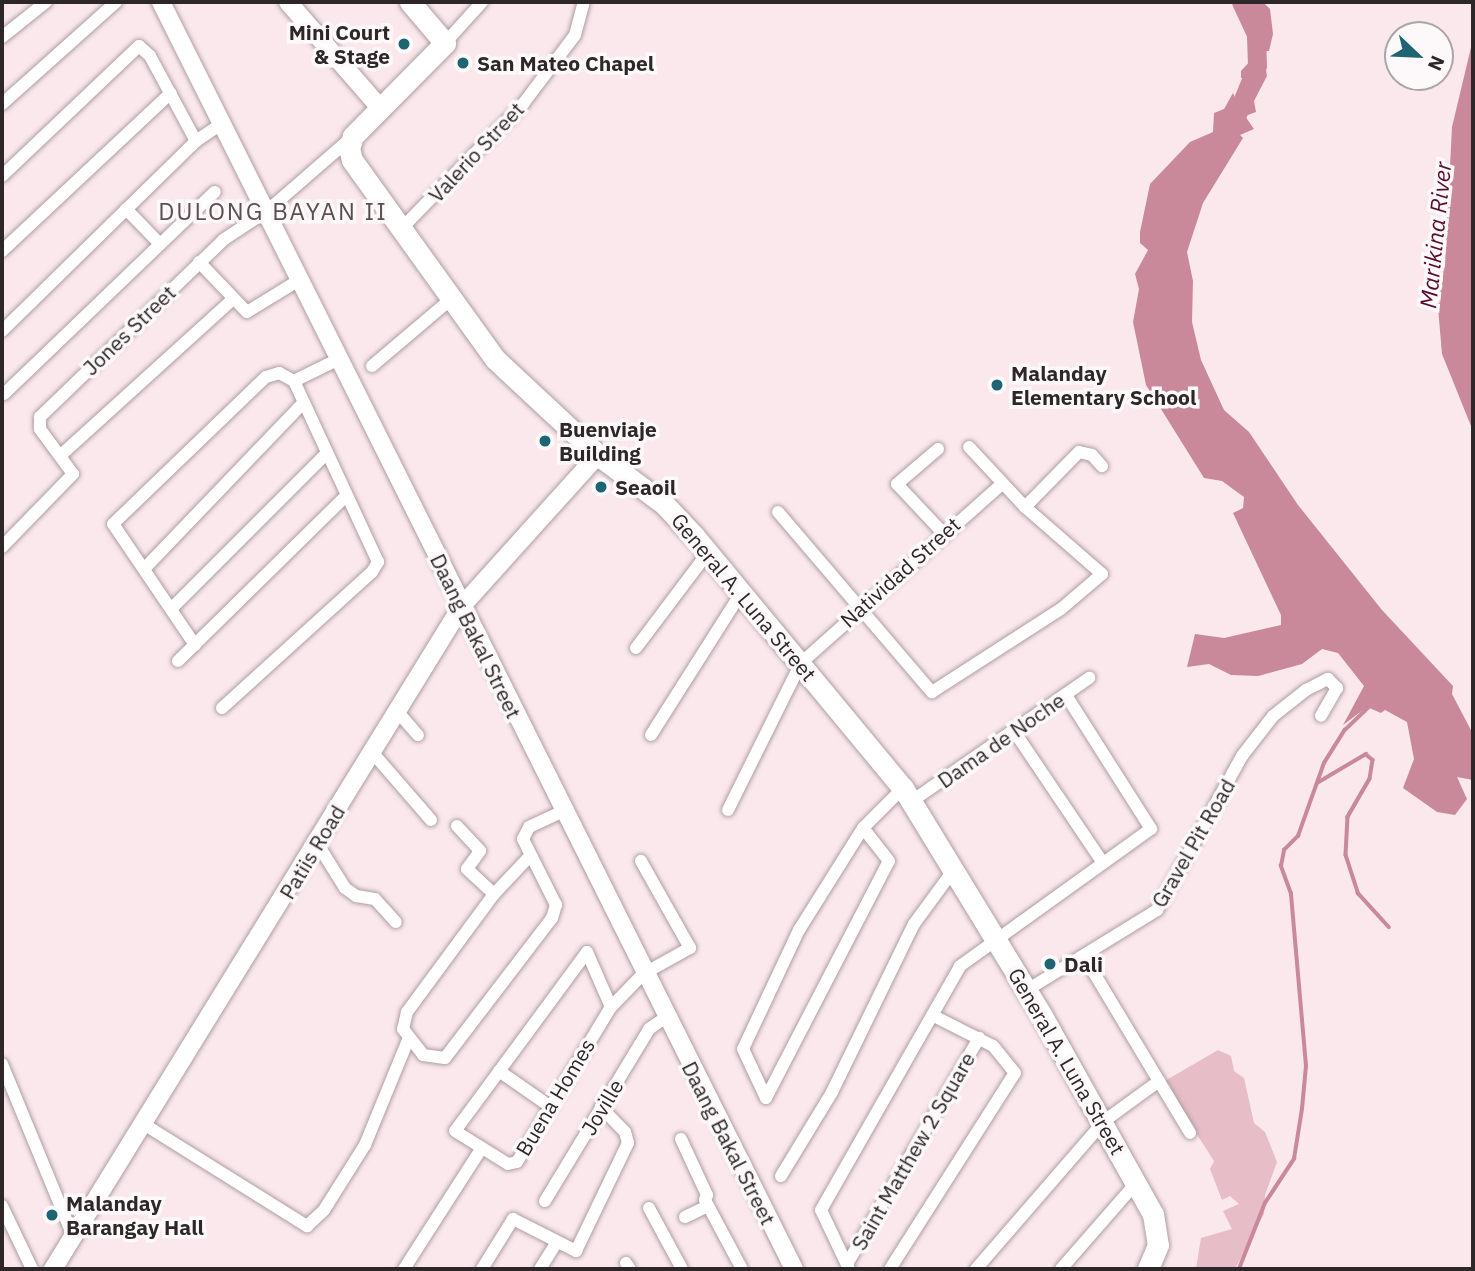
<!DOCTYPE html>
<html>
<head>
<meta charset="utf-8">
<style>
	body { margin:0 }
	#map { position:relative; width:1475px; height:1271px; overflow:hidden; background:#fae8ec; font-family:"IBM Plex Sans",sans-serif }
	div>[style] { position:absolute }
	.green>* { inset:0; background:#e7bdc7 }
	.water>* { inset:0; background:#ca899a }
	.stream>* { height:3.5px; margin:-1.75px; padding:0 1.75px; transform-origin:1.75px; border-radius:1.75px; background:#ca899a }
	.river>* { height:19px; margin:-9.5px; padding:0 9.5px; transform-origin:9.5px; border-radius:9.5px; background:#ca899a }
	.roads { filter:drop-shadow(0 0 2px #ae9ea1) drop-shadow(0 0 2px #ae9ea1) }
	.street>* { height:12px; margin:-6px; padding:0 6px; transform-origin:6px; border-radius:6px; background:#fff }
	.secondary>* { height:18px; margin:-9px; padding:0 9px; transform-origin:9px; border-radius:9px; background:#fff }
	.primary>* { height:21px; margin:-10.5px; padding:0 10.5px; transform-origin:10.5px; border-radius:10.5px; background:#fff }
	.dots>* { width:19px; height:19px; translate:-50% -50%; box-sizing:border-box; border:4px solid #fdf9fa; border-radius:50% }
	span { translate:-50% -50%; white-space:nowrap; text-align:center; line-height:1.15; -webkit-text-stroke:7px #fdf9fa; paint-order:stroke }
	.poi-label { font-size:21px; color:#2e2729; font-weight:700 }
	.right { translate:-100% -50%; text-align:right }
	.left { translate:0 -50%; text-align:left }
	.street-label { font-size:21px; color:#2e2729 }
	.water-label { font-size:23px; color:#5a0b2c; font-style:italic }
	.quarter-label { font-size:24px; color:#5c4e51; letter-spacing:2px }
	.frame { position:absolute; inset:0; border:4px solid #2e2729; pointer-events:none }
	.north { position:absolute; left:1384px; top:21px; width:70px; height:70px; box-sizing:border-box; background:#fdf9fa; border:2px solid #aaa5a6; border-radius:50%; rotate:113deg; font-size:19px; font-weight:700; line-height:28px; text-align:center; color:#2e2729 }
	.north::after { content:''; display:block; margin:auto; width:24px; height:32px; background:#1e6574; clip-path:polygon(50% 0,100% 100%,50% 72%,0 100%) }
</style>
</head>
<body>
<div id="map">
	<div class="green">
		<div style="clip-path:polygon(1218px 1050px,1231px 1056px,1234px 1071px,1244px 1078px,1254px 1123px,1265px 1132px,1277px 1162px,1265px 1195px,1264px 1214px,1235px 1269px,1196px 1269px,1201px 1238px,1232px 1229px,1223px 1211px,1239px 1204px,1230px 1196px,1222px 1200px,1210px 1169px,1214px 1161px,1163px 1082px)"></div>
	</div>
	<div class="water">
		<div style="clip-path:polygon(1244px 2px,1263px 2px,1270px 9px,1273px 34px,1269px 51px,1263px 51px,1267px 76px,1254px 101px,1256px 112px,1245px 116px,1254px 129px,1240px 135px,1243px 138px,1203px 203px,1187px 252px,1193px 281px,1192px 322px,1201px 360px,1224px 410px,1249px 432px,1298px 505px,1382px 610px,1453px 686px,1452px 694px,1473px 734px,1473px 780px,1457px 777px,1467px 799px,1455px 815px,1437px 812px,1403px 788px,1414px 759px,1407px 722px,1385px 710px,1381px 713px,1367px 707px,1343px 725px,1364px 686px,1338px 653px,1322px 649px,1302px 664px,1258px 676px,1231px 675px,1209px 664px,1187px 667px,1195px 634px,1224px 638px,1281px 625px,1281px 615px,1233px 513px,1243px 508px,1244px 497px,1222px 481px,1204px 478px,1146px 385px,1133px 322px,1139px 289px,1135px 274px,1148px 250px,1140px 243px,1140px 232px,1150px 184px,1190px 142px,1213px 132px,1214px 113px,1224px 109px,1233px 93px,1236px 100px,1250px 95px,1251px 87px,1247px 78px,1241px 78px,1241px 71px,1262px 48px,1251px 7px)"></div>
		<div style="clip-path:polygon(1473px 39px,1473px 431px,1442px 354px,1437px 296px,1445px 266px,1452px 127px)"></div>
	</div>
	<div class="stream">
		<div style="left:1317px;top:783px;width:57px;rotate:-30.6deg"></div>
		<div style="left:1366px;top:754px;width:9px;rotate:41deg"></div>
		<div style="left:1373px;top:760px;width:19px;rotate:99deg"></div>
		<div style="left:1370px;top:779px;width:44px;rotate:120.1deg"></div>
		<div style="left:1348px;top:817px;width:38px;rotate:93deg"></div>
		<div style="left:1346px;top:855px;width:40px;rotate:72deg"></div>
		<div style="left:1358px;top:893px;width:46px;rotate:47.6deg"></div>
		<div style="left:1239px;top:1269px;width:71px;rotate:-68.5deg"></div>
		<div style="left:1265px;top:1203px;width:53px;rotate:-56.6deg"></div>
		<div style="left:1294px;top:1159px;width:51px;rotate:-80.9deg"></div>
		<div style="left:1302px;top:1109px;width:43px;rotate:-84.7deg"></div>
		<div style="left:1306px;top:1066px;width:173px;rotate:-95deg"></div>
		<div style="left:1291px;top:894px;width:30px;rotate:-110deg"></div>
		<div style="left:1281px;top:866px;width:16px;rotate:-79deg"></div>
		<div style="left:1284px;top:850px;width:20px;rotate:-45deg"></div>
		<div style="left:1298px;top:836px;width:77px;rotate:-70.4deg"></div>
		<div style="left:1324px;top:763px;width:39px;rotate:-58deg"></div>
		<div style="left:1345px;top:730px;width:35px;rotate:-44deg"></div>
	</div>
	<div class="river">
		<div style="left:1235px;top:119px;width:58px;rotate:-67.8deg"></div>
		<div style="left:1257px;top:65px;width:31px;rotate:-92deg"></div>
		<div style="left:1256px;top:34px;width:35px;rotate:-115deg"></div>
	</div>
	<div class="roads">
		<div class="street">
			<div style="left:2px;top:37px;width:56px;rotate:-38.5deg"></div>
			<div style="left:445px;top:43px;width:55px;rotate:-47.9deg"></div>
			<div style="left:2px;top:104px;width:153px;rotate:-41.8deg"></div>
			<div style="left:2px;top:176px;width:189px;rotate:-43.5deg"></div>
			<div style="left:139px;top:46px;width:15px;rotate:42deg"></div>
			<div style="left:150px;top:56px;width:97px;rotate:61.6deg"></div>
			<div style="left:126px;top:209px;width:49px;rotate:45.8deg"></div>
			<div style="left:403px;top:227px;width:172px;rotate:-45.7deg"></div>
			<div style="left:523px;top:104px;width:86px;rotate:-53deg"></div>
			<div style="left:575px;top:35px;width:34px;rotate:-75deg"></div>
			<div style="left:2px;top:251px;width:231px;rotate:-43.1deg"></div>
			<div style="left:199px;top:262px;width:69px;rotate:46.2deg"></div>
			<div style="left:247px;top:312px;width:61px;rotate:-31.6deg"></div>
			<div style="left:2px;top:331px;width:272px;rotate:-44.4deg"></div>
			<div style="left:196px;top:141px;width:29px;rotate:-34deg"></div>
			<div style="left:372px;top:366px;width:104px;rotate:-40.3deg"></div>
			<div style="left:4px;top:394px;width:292px;rotate:-43.8deg"></div>
			<div style="left:938px;top:449px;width:54px;rotate:139.5deg"></div>
			<div style="left:897px;top:484px;width:67px;rotate:46.8deg"></div>
			<div style="left:61px;top:455px;width:231px;rotate:-42.2deg"></div>
			<div style="left:1025px;top:507px;width:77px;rotate:-45.5deg"></div>
			<div style="left:1079px;top:452px;width:13px;rotate:13deg"></div>
			<div style="left:1092px;top:455px;width:15px;rotate:48deg"></div>
			<div style="left:778px;top:512px;width:237px;rotate:49.5deg"></div>
			<div style="left:932px;top:692px;width:153px;rotate:-32.8deg"></div>
			<div style="left:1061px;top:609px;width:54px;rotate:-40.5deg"></div>
			<div style="left:1102px;top:574px;width:102px;rotate:-139deg"></div>
			<div style="left:1025px;top:507px;width:82px;rotate:-133deg"></div>
			<div style="left:2px;top:547px;width:102px;rotate:-45.8deg"></div>
			<div style="left:73px;top:474px;width:56px;rotate:-126.3deg"></div>
			<div style="left:40px;top:429px;width:12px;rotate:-90deg"></div>
			<div style="left:40px;top:417px;width:255px;rotate:-44deg"></div>
			<div style="left:223px;top:240px;width:53px;rotate:-33.4deg"></div>
			<div style="left:267px;top:211px;width:111px;rotate:-41deg"></div>
			<div style="left:144px;top:569px;width:227px;rotate:-46.2deg"></div>
			<div style="left:171px;top:609px;width:218px;rotate:-45deg"></div>
			<div style="left:195px;top:645px;width:146px;rotate:-124.1deg"></div>
			<div style="left:113px;top:524px;width:212px;rotate:-43.9deg"></div>
			<div style="left:266px;top:377px;width:14px;rotate:-17deg"></div>
			<div style="left:279px;top:373px;width:17px;rotate:28deg"></div>
			<div style="left:294px;top:381px;width:50px;rotate:-26.1deg"></div>
			<div style="left:636px;top:648px;width:121px;rotate:-53deg"></div>
			<div style="left:178px;top:661px;width:235px;rotate:-44.5deg"></div>
			<div style="left:222px;top:708px;width:202px;rotate:-42.2deg"></div>
			<div style="left:372px;top:572px;width:12px;rotate:-59deg"></div>
			<div style="left:378px;top:562px;width:200px;rotate:-114.9deg"></div>
			<div style="left:397px;top:711px;width:32px;rotate:49deg"></div>
			<div style="left:1014px;top:731px;width:159px;rotate:56deg"></div>
			<div style="left:651px;top:735px;width:168px;rotate:-57.6deg"></div>
			<div style="left:372px;top:752px;width:90px;rotate:49.1deg"></div>
			<div style="left:912px;top:801px;width:216px;rotate:-34.8deg"></div>
			<div style="left:728px;top:810px;width:164px;rotate:-63.6deg"></div>
			<div style="left:801px;top:663px;width:269px;rotate:-41.7deg"></div>
			<div style="left:457px;top:826px;width:34px;rotate:47deg"></div>
			<div style="left:480px;top:851px;width:22px;rotate:126deg"></div>
			<div style="left:467px;top:869px;width:37px;rotate:43deg"></div>
			<div style="left:317px;top:843px;width:53px;rotate:58.1deg"></div>
			<div style="left:345px;top:888px;width:14px;rotate:36deg"></div>
			<div style="left:356px;top:896px;width:19px;rotate:9deg"></div>
			<div style="left:375px;top:899px;width:31px;rotate:48deg"></div>
			<div style="left:529px;top:857px;width:51px;rotate:133.4deg"></div>
			<div style="left:494px;top:894px;width:147px;rotate:126.4deg"></div>
			<div style="left:407px;top:1012px;width:17px;rotate:103deg"></div>
			<div style="left:403px;top:1029px;width:33px;rotate:52deg"></div>
			<div style="left:423px;top:1055px;width:22px;rotate:8deg"></div>
			<div style="left:445px;top:1058px;width:176px;rotate:-52.6deg"></div>
			<div style="left:552px;top:918px;width:14px;rotate:-73deg"></div>
			<div style="left:556px;top:905px;width:74px;rotate:-116.6deg"></div>
			<div style="left:523px;top:839px;width:13px;rotate:-63deg"></div>
			<div style="left:529px;top:827px;width:38px;rotate:-25deg"></div>
			<div style="left:1085px;top:958px;width:204px;rotate:59deg"></div>
			<div style="left:1027px;top:990px;width:153px;rotate:-31.6deg"></div>
			<div style="left:1157px;top:910px;width:176px;rotate:-61.1deg"></div>
			<div style="left:1242px;top:756px;width:51px;rotate:-52.2deg"></div>
			<div style="left:1273px;top:716px;width:42px;rotate:-38.2deg"></div>
			<div style="left:1306px;top:690px;width:25px;rotate:-27deg"></div>
			<div style="left:1328px;top:679px;width:13px;rotate:45deg"></div>
			<div style="left:1337px;top:688px;width:32px;rotate:120deg"></div>
			<div style="left:611px;top:1007px;width:60px;rotate:-113.6deg"></div>
			<div style="left:587px;top:952px;width:222px;rotate:126.4deg"></div>
			<div style="left:455px;top:1131px;width:62px;rotate:31.9deg"></div>
			<div style="left:508px;top:1164px;width:9px;rotate:-13deg"></div>
			<div style="left:517px;top:1162px;width:181px;rotate:-58.8deg"></div>
			<div style="left:611px;top:1007px;width:46px;rotate:-45.9deg"></div>
			<div style="left:643px;top:974px;width:54px;rotate:-29deg"></div>
			<div style="left:690px;top:948px;width:100px;rotate:-119.4deg"></div>
			<div style="left:2px;top:1064px;width:186px;rotate:67.6deg"></div>
			<div style="left:499px;top:1071px;width:60px;rotate:34.8deg"></div>
			<div style="left:766px;top:1098px;width:54px;rotate:-115.1deg"></div>
			<div style="left:743px;top:1049px;width:132px;rotate:-64.8deg"></div>
			<div style="left:799px;top:930px;width:120px;rotate:-57.9deg"></div>
			<div style="left:863px;top:828px;width:57px;rotate:-45deg"></div>
			<div style="left:766px;top:1098px;width:267px;rotate:-62.6deg"></div>
			<div style="left:889px;top:861px;width:42px;rotate:-128.2deg"></div>
			<div style="left:142px;top:1123px;width:195px;rotate:32deg"></div>
			<div style="left:307px;top:1226px;width:23px;rotate:-43deg"></div>
			<div style="left:324px;top:1210px;width:77px;rotate:-57.8deg"></div>
			<div style="left:365px;top:1145px;width:113px;rotate:-67.7deg"></div>
			<div style="left:681px;top:1139px;width:62px;rotate:65.1deg"></div>
			<div style="left:707px;top:1195px;width:5px;rotate:112deg"></div>
			<div style="left:705px;top:1200px;width:78px;rotate:61.8deg"></div>
			<div style="left:781px;top:1176px;width:98px;rotate:-58.7deg"></div>
			<div style="left:832px;top:1092px;width:187px;rotate:-64deg"></div>
			<div style="left:914px;top:924px;width:69px;rotate:-53.8deg"></div>
			<div style="left:545px;top:1201px;width:201px;rotate:-58.8deg"></div>
			<div style="left:649px;top:1029px;width:19px;rotate:-35deg"></div>
			<div style="left:2px;top:1206px;width:70px;rotate:64.5deg"></div>
			<div style="left:649px;top:1208px;width:69px;rotate:61.6deg"></div>
			<div style="left:685px;top:1217px;width:25px;rotate:-26deg"></div>
			<div style="left:626px;top:1263px;width:7px;rotate:56deg"></div>
			<div style="left:847px;top:1264px;width:262px;rotate:-59.7deg"></div>
			<div style="left:404px;top:1269px;width:143px;rotate:-57.3deg"></div>
			<div style="left:482px;top:1269px;width:59px;rotate:-58.2deg"></div>
			<div style="left:513px;top:1219px;width:71px;rotate:26.9deg"></div>
			<div style="left:576px;top:1251px;width:120px;rotate:-64.3deg"></div>
			<div style="left:628px;top:1143px;width:11px;rotate:-105deg"></div>
			<div style="left:625px;top:1132px;width:35px;rotate:-134deg"></div>
			<div style="left:540px;top:1269px;width:31px;rotate:-58deg"></div>
			<div style="left:849px;top:1269px;width:65px;rotate:-115.4deg"></div>
			<div style="left:821px;top:1210px;width:281px;rotate:-60.3deg"></div>
			<div style="left:960px;top:966px;width:235px;rotate:-35.7deg"></div>
			<div style="left:1151px;top:829px;width:159px;rotate:-122.4deg"></div>
			<div style="left:890px;top:1269px;width:232px;rotate:-57.5deg"></div>
			<div style="left:1015px;top:1073px;width:35px;rotate:-129deg"></div>
			<div style="left:993px;top:1046px;width:68px;rotate:-153.1deg"></div>
			<div style="left:976px;top:1269px;width:196px;rotate:-49.1deg"></div>
			<div style="left:1104px;top:1121px;width:68px;rotate:-36deg"></div>
			<div style="left:1061px;top:1269px;width:114px;rotate:-48.9deg"></div>
		</div>
		<div class="secondary">
			<div style="left:161px;top:2px;width:1416px;rotate:63.45deg"></div>
			<div style="left:288px;top:2px;width:140px;rotate:49deg"></div>
			<div style="left:53px;top:1269px;width:778px;rotate:-58.35deg"></div>
			<div style="left:461px;top:607px;width:205px;rotate:-48deg"></div>
		</div>
		<div class="primary">
			<div style="left:410px;top:2px;width:54px;rotate:49.5deg"></div>
			<div style="left:445px;top:43px;width:131px;rotate:134.7deg"></div>
			<div style="left:353px;top:136px;width:13px;rotate:108deg"></div>
			<div style="left:349px;top:148px;width:12px;rotate:76deg"></div>
			<div style="left:352px;top:160px;width:245px;rotate:54.3deg"></div>
			<div style="left:495px;top:359px;width:141px;rotate:43deg"></div>
			<div style="left:598px;top:455px;width:82px;rotate:36.6deg"></div>
			<div style="left:664px;top:504px;width:45px;rotate:46.8deg"></div>
			<div style="left:695px;top:537px;width:326px;rotate:50.4deg"></div>
			<div style="left:903px;top:788px;width:265px;rotate:58.6deg"></div>
			<div style="left:1041px;top:1014px;width:229px;rotate:60.8deg"></div>
			<div style="left:1153px;top:1214px;width:31px;rotate:81deg"></div>
			<div style="left:1158px;top:1245px;width:26px;rotate:113deg"></div>
		</div>
	</div>
	<div class="dots">
		<div style="left:404px;top:44px;background:#1e6574"></div>
		<div style="left:463px;top:63px;background:#1e6574"></div>
		<div style="left:997px;top:385px;background:#1e6574"></div>
		<div style="left:545px;top:441px;background:#1e6574"></div>
		<div style="left:601px;top:487px;background:#1e6574"></div>
		<div style="left:1050px;top:964px;background:#1e6574"></div>
		<div style="left:52px;top:1215px;background:#1e6574"></div>
	</div>
	<div class="poi-label">
		<span class="right" style="left:390px;top:44px">Mini Court<br>&amp; Stage</span>
		<span class="left" style="left:477px;top:63px">San Mateo Chapel</span>
		<span class="left" style="left:1011px;top:385px">Malanday<br>Elementary School</span>
		<span class="left" style="left:559px;top:441px">Buenviaje<br>Building</span>
		<span class="left" style="left:615px;top:487px">Seaoil</span>
		<span class="left" style="left:1064px;top:964px">Dali</span>
		<span class="left" style="left:66px;top:1215px">Malanday<br>Barangay Hall</span>
	</div>
	<div class="street-label">
		<span style="left:476px;top:152px;rotate:-47deg">Valerio Street</span>
		<span style="left:129px;top:330px;rotate:-44deg">Jones Street</span>
		<span style="left:900px;top:572px;rotate:-42deg">Natividad Street</span>
		<span style="left:744px;top:597px;rotate:50deg">General A. Luna Street</span>
		<span style="left:476px;top:636px;rotate:64deg">Daang Bakal Street</span>
		<span style="left:1001px;top:740px;rotate:-35deg">Dama de Noche</span>
		<span style="left:1193px;top:843px;rotate:-60deg">Gravel Pit Road</span>
		<span style="left:312px;top:852px;rotate:-59deg">Patiis Road</span>
		<span style="left:1067px;top:1061px;rotate:60deg">General A. Luna Street</span>
		<span style="left:555px;top:1097px;rotate:-59deg">Buena Homes</span>
		<span style="left:602px;top:1107px;rotate:-59deg">Joville</span>
		<span style="left:729px;top:1143px;rotate:63deg">Daang Bakal Street</span>
		<span style="left:913px;top:1151px;rotate:-60deg">Saint Matthew 2 Square</span>
	</div>
	<div class="water-label">
		<span style="left:1435px;top:235px;rotate:-84deg">Marikina River</span>
	</div>
	<div class="quarter-label">
		<span style="left:273px;top:212px">DULONG BAYAN II</span>
	</div>
	<div class="frame"></div>
	<div class="north">N</div>
</div>
</body>
</html>
